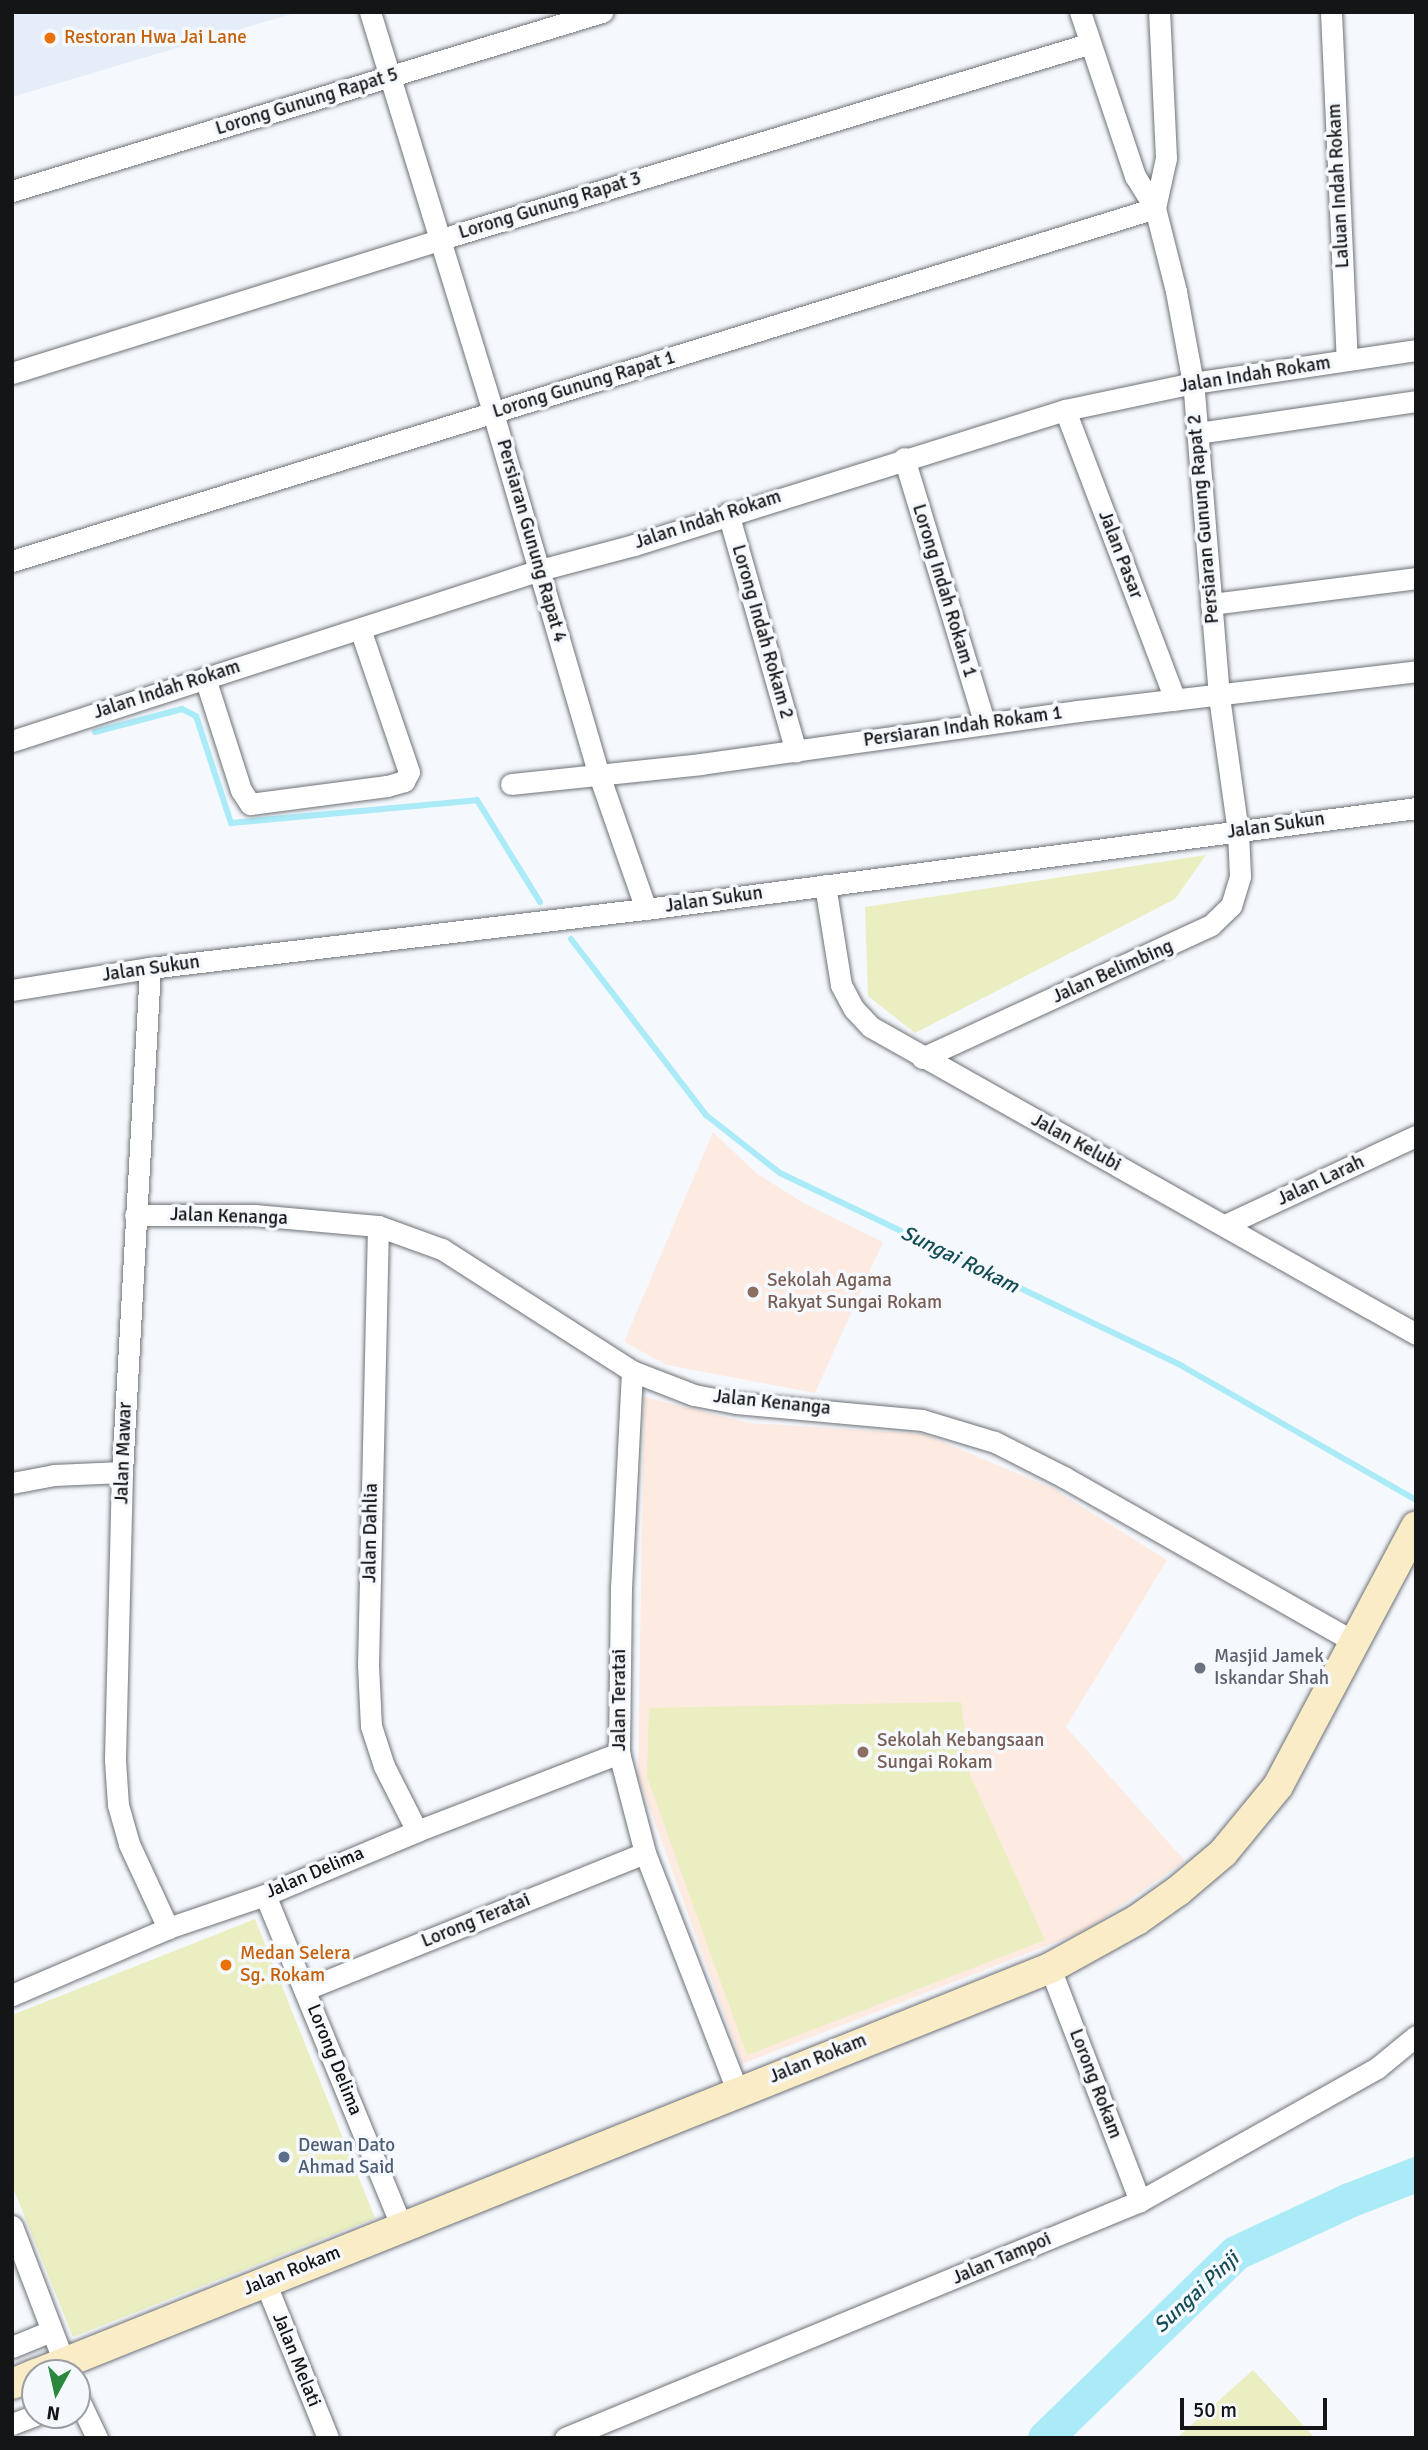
<!DOCTYPE html>
<html>
<head>
<meta charset="utf-8">
<style>
	body { margin:0 }
	#map { position:relative; width:1428px; height:2450px; overflow:hidden; background:#f5f9fe; font-family:Signika,sans-serif }
	div>[style] { position:absolute }
	.built>* { inset:0; background:#e5edf8 }
	.education>* { inset:0; background:#fdeae1 }
	.green>* { inset:0; background:#ebeec1 }
	.stream>* { height:6px; margin:-3px; padding:0 3px; transform-origin:3px; border-radius:3px; background:#aaebf7 }
	.river>* { height:35px; margin:-17.5px; padding:0 17.5px; transform-origin:17.5px; border-radius:17.5px; background:#aaebf7 }
	.roads { filter:drop-shadow(0 0 2px #6e7277) drop-shadow(0 0 2px #6e7277) }
	.minor>* { height:21px; margin:-10.5px; padding:0 10.5px; transform-origin:10.5px; border-radius:10.5px; background:#fff }
	.secondary>* { height:30px; margin:-15px; padding:0 15px; transform-origin:15px; border-radius:15px; background:#f9ecc7 }
	.dots>* { width:19px; height:19px; translate:-50% -50%; box-sizing:border-box; border:4px solid #f5f9fe; border-radius:50% }
	span { translate:-50% -50%; white-space:nowrap; text-align:center; line-height:1.15; -webkit-text-stroke:7px #f5f9fe; paint-order:stroke }
	.food-label { font-size:19px; color:#c56008 }
	.left { translate:0 -50%; text-align:left }
	.street-label { font-size:19px; color:#141517 }
	.education-label { font-size:19px; color:#785e54 }
	.worship-label { font-size:19px; color:#5b616d }
	.service-label { font-size:19px; color:#4e5e75 }
	.water-label { font-size:21px; color:#144c55; font-style:italic }
	.frame { position:absolute; inset:0; border:14px solid #141517; pointer-events:none }
	.north { position:absolute; left:21px; top:2359px; width:70px; height:70px; box-sizing:border-box; background:#f5f9fe; border:2px solid #9b9ea2; border-radius:50%; rotate:188deg; font-size:19px; font-weight:700; line-height:28px; text-align:center; color:#141517 }
	.north::after { content:''; display:block; margin:auto; width:24px; height:32px; background:#29883b; clip-path:polygon(50% 0,100% 100%,50% 72%,0 100%) }
	.scale { position:absolute; left:1180px; top:2398px; width:147px; height:32px; box-sizing:border-box; border:4px solid #141517; border-top:0; padding-left:9px; font-size:21px; line-height:24px; white-space:nowrap; color:#141517; -webkit-text-stroke:5px #f5f9fe; paint-order:stroke }
</style>
</head>
<body>
<div id="map">
	<div class="built">
		<div style="clip-path:polygon(12px 12px,298px 12px,12px 97px)"></div>
	</div>
	<div class="education">
		<div style="clip-path:polygon(713px 1132px,756px 1173px,805px 1204px,883px 1242px,815px 1393px,667px 1365px,624px 1342px)"></div>
		<div style="clip-path:polygon(644px 1397px,750px 1423px,924px 1434px,1052px 1488px,1167px 1560px,1066px 1727px,1185px 1861px,1085px 1931px,742px 2064px,638px 1776px)"></div>
	</div>
	<div class="green">
		<div style="clip-path:polygon(1206px 855px,1175px 899px,915px 1033px,868px 996px,865px 907px)"></div>
		<div style="clip-path:polygon(961px 1702px,970px 1775px,1045px 1940px,747px 2055px,647px 1777px,649px 1708px)"></div>
		<div style="clip-path:polygon(255px 1919px,375px 2218px,73px 2337px,12px 2185px,12px 2015px)"></div>
		<div style="clip-path:polygon(1253px 2370px,1315px 2438px,1177px 2438px)"></div>
	</div>
	<div class="stream">
		<div style="left:95px;top:732px;width:90px;rotate:-14.8deg"></div>
		<div style="left:182px;top:709px;width:16px;rotate:27deg"></div>
		<div style="left:196px;top:716px;width:113px;rotate:71.9deg"></div>
		<div style="left:231px;top:823px;width:247px;rotate:-5.3deg"></div>
		<div style="left:477px;top:800px;width:120px;rotate:58.3deg"></div>
		<div style="left:571px;top:939px;width:222px;rotate:52.5deg"></div>
		<div style="left:706px;top:1115px;width:94px;rotate:38.1deg"></div>
		<div style="left:780px;top:1173px;width:446px;rotate:25.6deg"></div>
		<div style="left:1182px;top:1366px;width:270px;rotate:29.8deg"></div>
	</div>
	<div class="river">
		<div style="left:1045px;top:2438px;width:265px;rotate:-44.2deg"></div>
		<div style="left:1235px;top:2253px;width:126px;rotate:-24.9deg"></div>
		<div style="left:1349px;top:2200px;width:72px;rotate:-21.2deg"></div>
	</div>
	<div class="roads">
		<div class="minor">
			<div style="left:370px;top:12px;width:419px;rotate:72.9deg"></div>
			<div style="left:493px;top:413px;width:377px;rotate:73.7deg"></div>
			<div style="left:599px;top:775px;width:142px;rotate:70.7deg"></div>
			<div style="left:1331px;top:12px;width:348px;rotate:87.4deg"></div>
			<div style="left:12px;top:191px;width:617px;rotate:-16.88deg"></div>
			<div style="left:1155px;top:208px;width:51px;rotate:-77.6deg"></div>
			<div style="left:1166px;top:158px;width:146px;rotate:-92.7deg"></div>
			<div style="left:12px;top:373px;width:446px;rotate:-17.3deg"></div>
			<div style="left:438px;top:240px;width:679px;rotate:-16.78deg"></div>
			<div style="left:1065px;top:410px;width:310px;rotate:69.2deg"></div>
			<div style="left:1197px;top:433px;width:221px;rotate:-8.3deg"></div>
			<div style="left:904px;top:458px;width:278px;rotate:73.1deg"></div>
			<div style="left:728px;top:513px;width:248px;rotate:74.1deg"></div>
			<div style="left:12px;top:561px;width:1196px;rotate:-17.16deg"></div>
			<div style="left:1211px;top:604px;width:207px;rotate:-7.2deg"></div>
			<div style="left:205px;top:678px;width:118px;rotate:72.2deg"></div>
			<div style="left:241px;top:790px;width:17px;rotate:57deg"></div>
			<div style="left:250px;top:804px;width:138px;rotate:-7.5deg"></div>
			<div style="left:387px;top:786px;width:18px;rotate:-16deg"></div>
			<div style="left:404px;top:781px;width:10px;rotate:-61deg"></div>
			<div style="left:409px;top:772px;width:151px;rotate:-108.9deg"></div>
			<div style="left:12px;top:741px;width:555px;rotate:-17.95deg"></div>
			<div style="left:540px;top:570px;width:97px;rotate:-14.9deg"></div>
			<div style="left:634px;top:545px;width:452px;rotate:-17.4deg"></div>
			<div style="left:1065px;top:410px;width:131px;rotate:-11.9deg"></div>
			<div style="left:1193px;top:383px;width:225px;rotate:-8.4deg"></div>
			<div style="left:511px;top:784px;width:191px;rotate:-6deg"></div>
			<div style="left:701px;top:764px;width:381px;rotate:-8deg"></div>
			<div style="left:1078px;top:711px;width:340px;rotate:-6.7deg"></div>
			<div style="left:825px;top:885px;width:101px;rotate:80.9deg"></div>
			<div style="left:841px;top:985px;width:27px;rotate:62deg"></div>
			<div style="left:854px;top:1009px;width:25px;rotate:47deg"></div>
			<div style="left:871px;top:1027px;width:626px;rotate:29.39deg"></div>
			<div style="left:150px;top:968px;width:505px;rotate:93.18deg"></div>
			<div style="left:122px;top:1472px;width:288px;rotate:91.4deg"></div>
			<div style="left:115px;top:1760px;width:45px;rotate:86.2deg"></div>
			<div style="left:118px;top:1805px;width:41px;rotate:74.2deg"></div>
			<div style="left:129px;top:1844px;width:93px;rotate:65.1deg"></div>
			<div style="left:12px;top:990px;width:140px;rotate:-9.1deg"></div>
			<div style="left:150px;top:968px;width:499px;rotate:-6.8deg"></div>
			<div style="left:646px;top:909px;width:777px;rotate:-7.47deg"></div>
			<div style="left:922px;top:1058px;width:318px;rotate:-24.7deg"></div>
			<div style="left:1211px;top:925px;width:28px;rotate:-44deg"></div>
			<div style="left:1231px;top:906px;width:31px;rotate:-73deg"></div>
			<div style="left:1240px;top:876px;width:44px;rotate:-92.6deg"></div>
			<div style="left:1238px;top:832px;width:137px;rotate:-98deg"></div>
			<div style="left:1219px;top:696px;width:314px;rotate:-94.7deg"></div>
			<div style="left:1193px;top:383px;width:94px;rotate:-100.5deg"></div>
			<div style="left:1176px;top:291px;width:86px;rotate:-104.2deg"></div>
			<div style="left:1155px;top:208px;width:38px;rotate:-122deg"></div>
			<div style="left:1135px;top:176px;width:173px;rotate:-108.5deg"></div>
			<div style="left:135px;top:1215px;width:119px"></div>
			<div style="left:254px;top:1215px;width:124px;rotate:5.1deg"></div>
			<div style="left:378px;top:1226px;width:68px;rotate:19.8deg"></div>
			<div style="left:442px;top:1249px;width:226px;rotate:32.7deg"></div>
			<div style="left:632px;top:1371px;width:66px;rotate:21.2deg"></div>
			<div style="left:694px;top:1395px;width:43px;rotate:10.8deg"></div>
			<div style="left:736px;top:1403px;width:187px;rotate:5.2deg"></div>
			<div style="left:922px;top:1420px;width:76px;rotate:16.8deg"></div>
			<div style="left:995px;top:1442px;width:77px;rotate:26.9deg"></div>
			<div style="left:1064px;top:1477px;width:335px;rotate:29.6deg"></div>
			<div style="left:1225px;top:1225px;width:211px;rotate:-25deg"></div>
			<div style="left:378px;top:1226px;width:439px;rotate:91.3deg"></div>
			<div style="left:368px;top:1665px;width:61px;rotate:87.2deg"></div>
			<div style="left:371px;top:1726px;width:42px;rotate:72deg"></div>
			<div style="left:384px;top:1766px;width:73px;rotate:63.1deg"></div>
			<div style="left:632px;top:1371px;width:216px;rotate:92.9deg"></div>
			<div style="left:621px;top:1587px;width:166px;rotate:90.7deg"></div>
			<div style="left:619px;top:1753px;width:103px;rotate:75.4deg"></div>
			<div style="left:645px;top:1853px;width:257px;rotate:68.8deg"></div>
			<div style="left:12px;top:1483px;width:43px;rotate:-10.8deg"></div>
			<div style="left:54px;top:1475px;width:68px;rotate:-2.5deg"></div>
			<div style="left:265px;top:1895px;width:357px;rotate:67.6deg"></div>
			<div style="left:1050px;top:1968px;width:250px;rotate:68.9deg"></div>
			<div style="left:306px;top:1989px;width:365px;rotate:-21.9deg"></div>
			<div style="left:12px;top:1995px;width:170px;rotate:-23.2deg"></div>
			<div style="left:168px;top:1928px;width:102px;rotate:-18.8deg"></div>
			<div style="left:265px;top:1895px;width:165px;rotate:-22.8deg"></div>
			<div style="left:417px;top:1831px;width:217px;rotate:-21.1deg"></div>
			<div style="left:12px;top:2226px;width:157px;rotate:69.1deg"></div>
			<div style="left:265px;top:2282px;width:168px;rotate:68deg"></div>
			<div style="left:12px;top:2347px;width:42px;rotate:-22.3deg"></div>
			<div style="left:77px;top:2396px;width:47px;rotate:64.5deg"></div>
			<div style="left:12px;top:2424px;width:26px;rotate:-21deg"></div>
			<div style="left:565px;top:2438px;width:622px;rotate:-22.4deg"></div>
			<div style="left:1140px;top:2201px;width:272px;rotate:-29.3deg"></div>
			<div style="left:1377px;top:2068px;width:50px;rotate:-39.4deg"></div>
		</div>
		<div class="secondary">
			<div style="left:39px;top:2373px;width:1089px;rotate:-21.83deg"></div>
			<div style="left:1050px;top:1968px;width:99px;rotate:-28.9deg"></div>
			<div style="left:1137px;top:1920px;width:50px;rotate:-35.3deg"></div>
			<div style="left:1178px;top:1891px;width:59px;rotate:-40.2deg"></div>
			<div style="left:1223px;top:1853px;width:87px;rotate:-50.6deg"></div>
			<div style="left:1278px;top:1786px;width:294px;rotate:-62deg"></div>
			<div style="left:12px;top:2384px;width:25px;rotate:-23deg"></div>
		</div>
	</div>
	<div class="dots">
		<div style="left:50px;top:38px;background:#e8710a"></div>
		<div style="left:753px;top:1292px;background:#8d6e63"></div>
		<div style="left:1200px;top:1668px;background:#6b7280"></div>
		<div style="left:863px;top:1752px;background:#8d6e63"></div>
		<div style="left:226px;top:1965px;background:#e8710a"></div>
		<div style="left:284px;top:2157px;background:#5c6f8a"></div>
	</div>
	<div class="food-label">
		<span class="left" style="left:64px;top:38px">Restoran Hwa Jai Lane</span>
		<span class="left" style="left:240px;top:1965px">Medan Selera<br>Sg. Rokam</span>
	</div>
	<div class="street-label">
		<span style="left:307px;top:102px;rotate:-17deg">Lorong Gunung Rapat 5</span>
		<span style="left:1339px;top:186px;rotate:-93deg">Laluan Indah Rokam</span>
		<span style="left:550px;top:206px;rotate:-17deg">Lorong Gunung Rapat 3</span>
		<span style="left:1255px;top:375px;rotate:-9deg">Jalan Indah Rokam</span>
		<span style="left:584px;top:385px;rotate:-17deg">Lorong Gunung Rapat 1</span>
		<span style="left:1204px;top:519px;rotate:-95deg">Persiaran Gunung Rapat 2</span>
		<span style="left:708px;top:520px;rotate:-18deg">Jalan Indah Rokam</span>
		<span style="left:531px;top:541px;rotate:74deg">Persiaran Gunung Rapat 4</span>
		<span style="left:1120px;top:555px;rotate:69deg">Jalan Pasar</span>
		<span style="left:944px;top:591px;rotate:73deg">Lorong Indah Rokam 1</span>
		<span style="left:762px;top:632px;rotate:74deg">Lorong Indah Rokam 2</span>
		<span style="left:167px;top:690px;rotate:-18deg">Jalan Indah Rokam</span>
		<span style="left:963px;top:727px;rotate:-8deg">Persiaran Indah Rokam 1</span>
		<span style="left:1276px;top:826px;rotate:-8deg">Jalan Sukun</span>
		<span style="left:714px;top:900px;rotate:-8deg">Jalan Sukun</span>
		<span style="left:151px;top:969px;rotate:-8deg">Jalan Sukun</span>
		<span style="left:1113px;top:972px;rotate:-24deg">Jalan Belimbing</span>
		<span style="left:1076px;top:1143px;rotate:29deg">Jalan Kelubi</span>
		<span style="left:1321px;top:1181px;rotate:-25deg">Jalan Larah</span>
		<span style="left:229px;top:1217px;rotate:2deg">Jalan Kenanga</span>
		<span style="left:772px;top:1403px;rotate:6deg">Jalan Kenanga</span>
		<span style="left:124px;top:1453px;rotate:-88deg">Jalan Mawar</span>
		<span style="left:371px;top:1533px;rotate:-89deg">Jalan Dahlia</span>
		<span style="left:620px;top:1700px;rotate:-90deg">Jalan Teratai</span>
		<span style="left:315px;top:1873px;rotate:-23deg">Jalan Delima</span>
		<span style="left:476px;top:1921px;rotate:-22deg">Lorong Teratai</span>
		<span style="left:818px;top:2059px;rotate:-22deg">Jalan Rokam</span>
		<span style="left:334px;top:2060px;rotate:68deg">Lorong Delima</span>
		<span style="left:1095px;top:2084px;rotate:69deg">Lorong Rokam</span>
		<span style="left:1002px;top:2259px;rotate:-23deg">Jalan Tampoi</span>
		<span style="left:292px;top:2271px;rotate:-22deg">Jalan Rokam</span>
		<span style="left:296px;top:2360px;rotate:68deg">Jalan Melati</span>
	</div>
	<div class="education-label">
		<span class="left" style="left:767px;top:1292px">Sekolah Agama<br>Rakyat Sungai Rokam</span>
		<span class="left" style="left:877px;top:1752px">Sekolah Kebangsaan<br>Sungai Rokam</span>
	</div>
	<div class="worship-label">
		<span class="left" style="left:1214px;top:1668px">Masjid Jamek<br>Iskandar Shah</span>
	</div>
	<div class="service-label">
		<span class="left" style="left:298px;top:2157px">Dewan Dato<br>Ahmad Said</span>
	</div>
	<div class="water-label">
		<span style="left:960px;top:1259px;rotate:26deg">Sungai Rokam</span>
		<span style="left:1196px;top:2292px;rotate:-43deg">Sungai Pinji</span>
	</div>
	<div class="frame"></div>
	<div class="north">N</div>
	<div class="scale">50 m</div>
</div>
</body>
</html>
